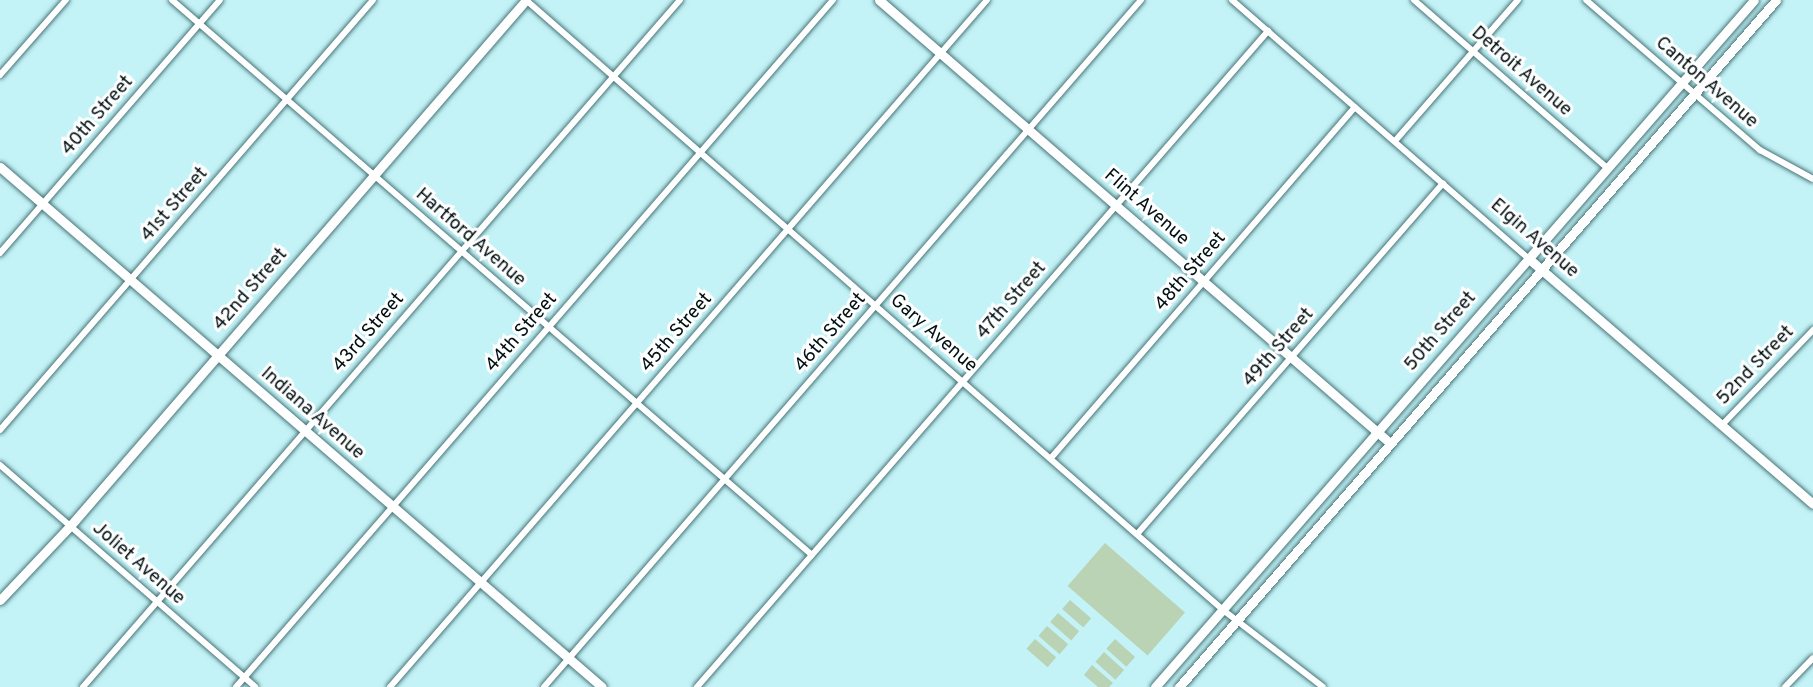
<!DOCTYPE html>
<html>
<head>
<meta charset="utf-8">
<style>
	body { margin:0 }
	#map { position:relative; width:1813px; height:687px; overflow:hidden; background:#c3f3f7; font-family:Overpass,sans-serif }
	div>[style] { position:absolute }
	.green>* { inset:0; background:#bad3b4; transform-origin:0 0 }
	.roads { filter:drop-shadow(0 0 2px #487578) drop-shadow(0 0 2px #487578) }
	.street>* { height:6px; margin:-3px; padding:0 3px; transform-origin:3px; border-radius:3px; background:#fff }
	.secondary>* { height:9px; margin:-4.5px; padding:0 4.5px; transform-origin:4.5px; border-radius:4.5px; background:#fff }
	span { translate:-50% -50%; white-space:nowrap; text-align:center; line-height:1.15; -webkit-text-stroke:6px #fff; paint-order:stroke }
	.street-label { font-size:19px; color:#011012 }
</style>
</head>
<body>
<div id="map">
	<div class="green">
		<div style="left:1105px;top:543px;width:106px;height:57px;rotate:41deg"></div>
		<div style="left:1070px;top:600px;width:28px;height:12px;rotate:41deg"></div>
		<div style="left:1058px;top:613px;width:28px;height:12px;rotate:41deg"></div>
		<div style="left:1047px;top:626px;width:28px;height:13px;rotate:41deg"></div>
		<div style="left:1035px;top:639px;width:28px;height:13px;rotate:41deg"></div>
		<div style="left:1115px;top:639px;width:27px;height:13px;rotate:42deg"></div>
		<div style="left:1104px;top:652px;width:27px;height:13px;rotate:42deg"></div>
		<div style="clip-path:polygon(1092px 665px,1113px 683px,1109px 687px,1098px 687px,1084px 675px)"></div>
	</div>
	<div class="roads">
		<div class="street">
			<div style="left:172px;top:0;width:847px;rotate:40.93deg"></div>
			<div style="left:526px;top:0;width:926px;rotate:41.19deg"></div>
			<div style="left:1223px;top:610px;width:126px;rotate:37.6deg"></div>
			<div style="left:1232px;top:0;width:393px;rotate:41.1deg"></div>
			<div style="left:1414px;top:0;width:256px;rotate:41deg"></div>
			<div style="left:1586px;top:0;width:230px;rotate:40.8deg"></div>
			<div style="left:1760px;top:150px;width:60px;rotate:28.7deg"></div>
			<div style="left:0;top:75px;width:100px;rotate:-48.7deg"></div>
			<div style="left:1395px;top:141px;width:187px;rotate:-48.9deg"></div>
			<div style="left:0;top:253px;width:335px;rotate:-49deg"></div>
			<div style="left:1722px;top:425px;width:132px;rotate:-46.2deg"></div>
			<div style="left:0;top:430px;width:569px;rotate:-49.06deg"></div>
			<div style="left:1051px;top:458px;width:464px;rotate:-49.1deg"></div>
			<div style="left:0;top:465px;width:338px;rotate:41deg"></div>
			<div style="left:1138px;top:533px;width:464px;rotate:-48.9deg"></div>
			<div style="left:83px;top:687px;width:910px;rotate:-49.01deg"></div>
			<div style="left:236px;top:687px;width:910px;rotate:-49.01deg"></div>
			<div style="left:390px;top:687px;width:910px;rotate:-49.01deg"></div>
			<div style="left:544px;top:687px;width:910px;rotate:-49.01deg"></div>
			<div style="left:697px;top:687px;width:870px;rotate:-48.96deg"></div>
			<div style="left:1785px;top:687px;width:40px;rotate:-46deg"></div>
		</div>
		<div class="secondary">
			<div style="left:879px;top:0;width:676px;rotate:40.92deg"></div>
			<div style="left:0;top:167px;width:795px;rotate:40.82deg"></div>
			<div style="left:1528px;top:258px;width:376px;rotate:40.8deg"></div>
			<div style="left:0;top:600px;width:102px;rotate:-46.6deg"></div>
			<div style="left:70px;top:526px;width:696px;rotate:-49.08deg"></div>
			<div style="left:1155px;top:687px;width:911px;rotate:-48.91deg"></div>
			<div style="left:1179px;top:687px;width:910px;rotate:-49.01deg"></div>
		</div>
	</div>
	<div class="street-label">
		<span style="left:1521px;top:72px;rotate:41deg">Detroit Avenue</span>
		<span style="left:1706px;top:83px;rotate:41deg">Canton Avenue</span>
		<span style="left:98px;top:116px;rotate:-49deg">40th Street</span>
		<span style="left:175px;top:205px;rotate:-49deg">41st Street</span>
		<span style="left:1146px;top:208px;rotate:41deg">Flint Avenue</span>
		<span style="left:470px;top:238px;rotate:41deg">Hartford Avenue</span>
		<span style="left:1534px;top:239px;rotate:41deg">Elgin Avenue</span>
		<span style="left:1191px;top:272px;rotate:-49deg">48th Street</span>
		<span style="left:251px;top:290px;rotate:-49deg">42nd Street</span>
		<span style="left:1012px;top:301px;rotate:-49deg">47th Street</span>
		<span style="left:1441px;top:332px;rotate:-49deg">50th Street</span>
		<span style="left:369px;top:333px;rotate:-49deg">43rd Street</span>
		<span style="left:522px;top:333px;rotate:-49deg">44th Street</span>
		<span style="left:677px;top:333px;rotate:-49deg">45th Street</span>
		<span style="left:831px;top:333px;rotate:-49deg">46th Street</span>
		<span style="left:933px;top:334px;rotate:41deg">Gary Avenue</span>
		<span style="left:1279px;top:348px;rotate:-49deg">49th Street</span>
		<span style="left:1756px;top:366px;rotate:-46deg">52nd Street</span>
		<span style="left:312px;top:414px;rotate:41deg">Indiana Avenue</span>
		<span style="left:138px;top:564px;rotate:41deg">Joliet Avenue</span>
	</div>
</div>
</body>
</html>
